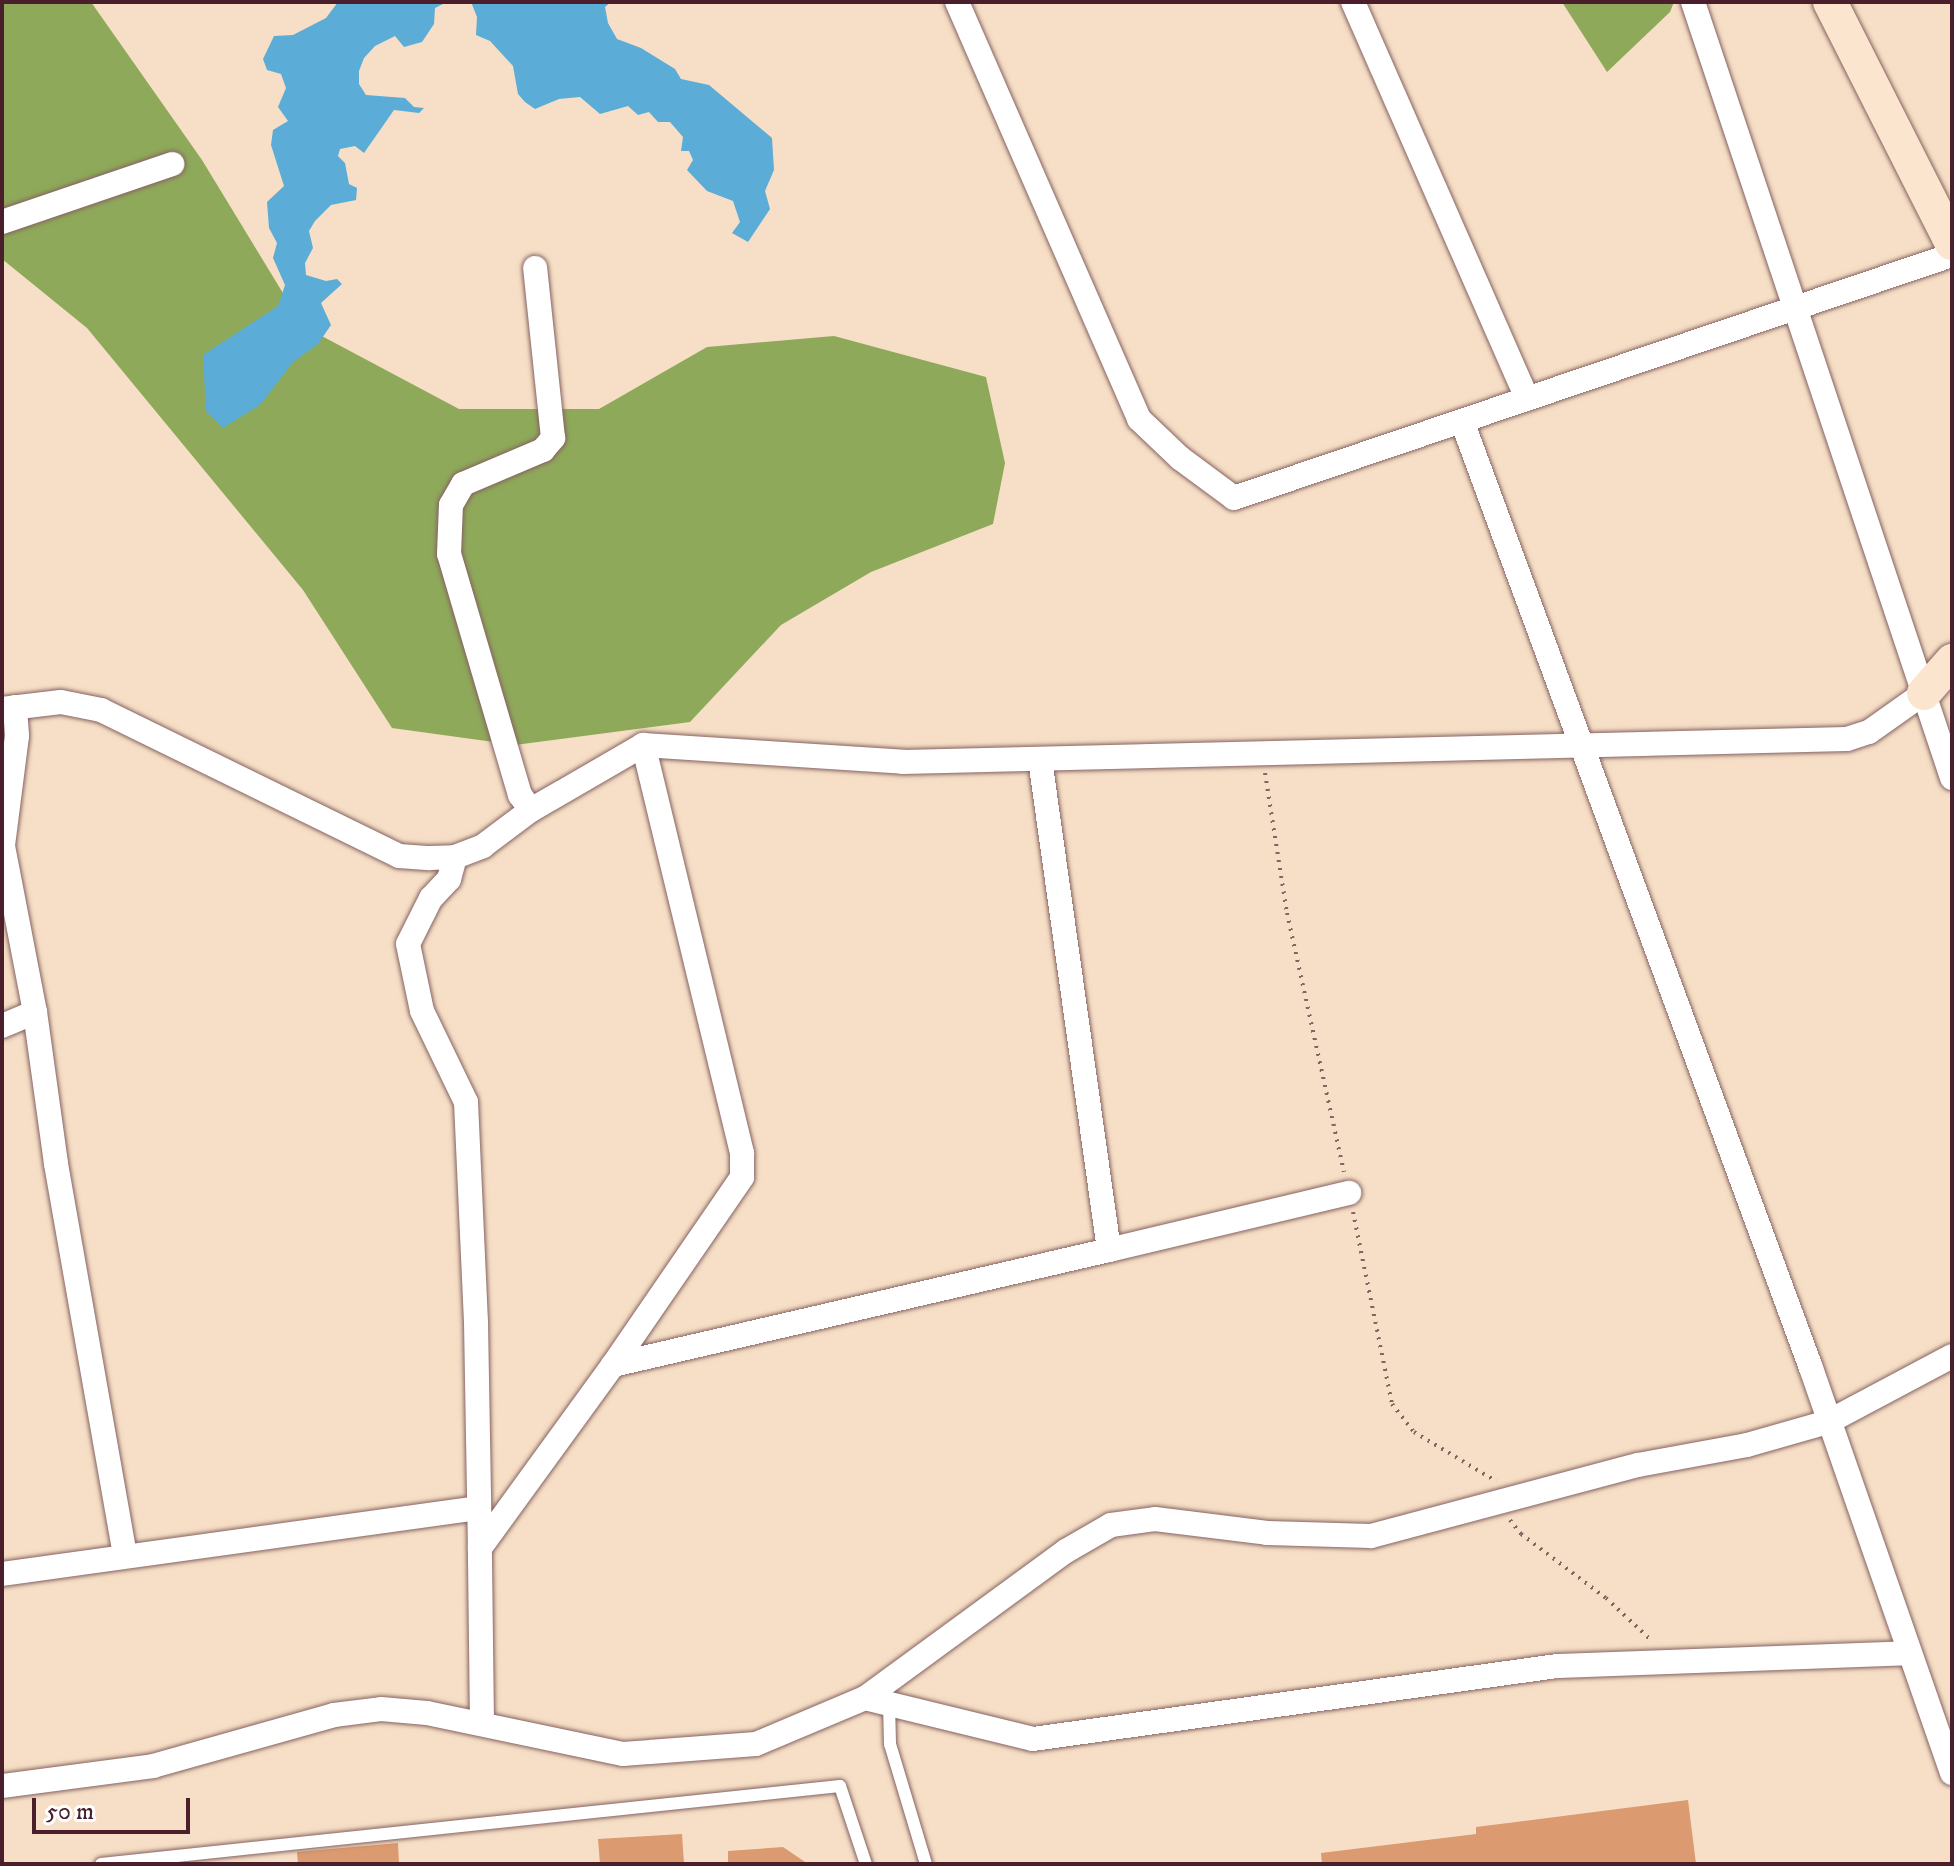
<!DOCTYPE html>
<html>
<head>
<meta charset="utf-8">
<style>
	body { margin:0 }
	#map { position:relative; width:1954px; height:1866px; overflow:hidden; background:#f6dfc6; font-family:"IM FELL DW Pica",serif }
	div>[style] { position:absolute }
	.forest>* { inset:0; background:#8ea95a }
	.water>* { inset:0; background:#5bacd6 }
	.building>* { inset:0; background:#db9a6f }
	.path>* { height:4px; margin-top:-2px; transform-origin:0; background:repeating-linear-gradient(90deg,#866261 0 2px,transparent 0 8px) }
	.roads { filter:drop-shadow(0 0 2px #866261) drop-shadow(0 0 2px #866261) }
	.lane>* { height:12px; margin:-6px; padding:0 6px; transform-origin:6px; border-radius:6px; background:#fff }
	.street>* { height:24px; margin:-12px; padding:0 12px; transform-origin:12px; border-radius:12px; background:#fff }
	.secondary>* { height:34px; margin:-17px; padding:0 17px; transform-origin:17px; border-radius:17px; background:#fbe5cf }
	span { translate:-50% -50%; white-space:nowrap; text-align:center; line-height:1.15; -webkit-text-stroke:7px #fff; paint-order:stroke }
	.frame { position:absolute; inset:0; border:4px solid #4a1f2b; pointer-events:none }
	.scale { position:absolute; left:32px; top:1798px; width:158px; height:36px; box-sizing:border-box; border:4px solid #4a1f2b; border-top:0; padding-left:10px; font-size:24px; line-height:28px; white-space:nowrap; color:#4a1f2b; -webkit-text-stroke:6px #fff; paint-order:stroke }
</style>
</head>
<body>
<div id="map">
	<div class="forest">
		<div style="clip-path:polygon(2px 2px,91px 2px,202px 160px,303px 326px,459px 409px,599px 409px,707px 347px,834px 336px,986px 377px,1005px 463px,993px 524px,871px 572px,781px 625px,690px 722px,515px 745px,392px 728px,303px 590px,87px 328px,2px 259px)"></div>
		<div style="clip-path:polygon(1562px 2px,1674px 2px,1670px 12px,1607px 72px)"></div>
	</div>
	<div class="water">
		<div style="clip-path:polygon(338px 2px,447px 2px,435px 8px,434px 24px,422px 42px,404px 47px,395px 36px,375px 46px,364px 58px,359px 71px,359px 84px,366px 95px,405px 98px,414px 107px,424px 108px,419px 113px,394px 110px,364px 153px,355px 146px,340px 149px,338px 156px,345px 163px,349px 184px,357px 188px,356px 200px,331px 205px,315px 221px,309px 231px,313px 248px,305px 263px,306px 275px,326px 281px,337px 279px,342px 284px,321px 303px,331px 325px,318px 344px,293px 362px,261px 404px,223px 428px,206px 411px,203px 355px,278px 306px,285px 285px,273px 258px,277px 243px,269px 228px,267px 202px,284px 186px,271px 145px,273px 130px,288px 121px,278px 107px,286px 88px,281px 74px,267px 70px,263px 59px,274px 36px,293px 35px,326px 18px)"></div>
		<div style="clip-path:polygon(471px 2px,611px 2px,605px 7px,608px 23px,617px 39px,641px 48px,675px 69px,681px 79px,709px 85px,772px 138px,774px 170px,765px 191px,770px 209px,748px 242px,732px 233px,740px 222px,733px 201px,707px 191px,687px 170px,693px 160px,689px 151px,681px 151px,683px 137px,670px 122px,658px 122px,649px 112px,638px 115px,628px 106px,600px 114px,580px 97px,559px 99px,535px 109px,525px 102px,518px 94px,513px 66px,490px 41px,476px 35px,477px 17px)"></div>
	</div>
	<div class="building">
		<div style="clip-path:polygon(1688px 1800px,1696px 1864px,1322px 1864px,1321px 1853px,1476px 1834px,1476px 1827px)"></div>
		<div style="clip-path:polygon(682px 1834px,684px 1864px,600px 1864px,598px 1839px)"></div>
		<div style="clip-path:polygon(398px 1843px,399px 1864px,298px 1864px,297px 1852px)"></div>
		<div style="clip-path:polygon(783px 1847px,808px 1864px,728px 1864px,728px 1851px)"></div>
	</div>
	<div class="path">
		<div style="left:1265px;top:773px;width:142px;rotate:81.1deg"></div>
		<div style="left:1287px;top:913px;width:265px;rotate:77.6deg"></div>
		<div style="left:1353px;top:1212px;width:196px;rotate:78.5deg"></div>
		<div style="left:1392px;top:1404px;width:36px;rotate:52deg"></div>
		<div style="left:1414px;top:1432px;width:96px;rotate:30.9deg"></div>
		<div style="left:1510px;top:1520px;width:18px;rotate:52deg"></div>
		<div style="left:1521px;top:1534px;width:106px;rotate:37deg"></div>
		<div style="left:1606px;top:1598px;width:63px;rotate:43.1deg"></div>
	</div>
	<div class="roads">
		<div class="lane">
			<div style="left:889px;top:1703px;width:41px;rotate:88.6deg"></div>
			<div style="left:890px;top:1744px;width:125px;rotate:73.3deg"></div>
			<div style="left:101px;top:1864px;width:743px;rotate:-6.03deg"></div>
			<div style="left:840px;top:1786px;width:82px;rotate:71.6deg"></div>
		</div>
		<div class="street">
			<div style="left:957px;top:2px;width:455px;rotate:66.4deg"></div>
			<div style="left:1139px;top:419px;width:57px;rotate:43.6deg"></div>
			<div style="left:1180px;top:458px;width:67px;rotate:36.5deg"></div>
			<div style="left:1234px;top:498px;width:758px;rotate:-18.7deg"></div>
			<div style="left:1353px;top:2px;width:433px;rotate:66.3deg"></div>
			<div style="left:1693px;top:2px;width:818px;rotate:71.54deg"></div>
			<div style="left:2px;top:222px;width:180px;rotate:-18.8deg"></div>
			<div style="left:1462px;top:421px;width:1009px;rotate:69.77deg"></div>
			<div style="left:1811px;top:1368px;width:429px;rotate:70.8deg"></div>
			<div style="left:15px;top:707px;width:29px;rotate:86deg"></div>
			<div style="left:17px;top:736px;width:111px;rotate:97.3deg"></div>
			<div style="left:3px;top:846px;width:169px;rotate:79.1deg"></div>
			<div style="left:35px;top:1012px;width:153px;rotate:82.1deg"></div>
			<div style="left:56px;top:1164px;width:398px;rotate:80deg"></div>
			<div style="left:2px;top:709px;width:59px;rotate:-6.8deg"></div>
			<div style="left:61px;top:702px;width:41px;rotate:11.3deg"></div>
			<div style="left:101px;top:710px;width:332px;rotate:26.1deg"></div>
			<div style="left:399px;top:856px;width:31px;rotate:4deg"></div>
			<div style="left:430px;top:858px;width:25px;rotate:-2deg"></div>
			<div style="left:455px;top:857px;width:30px;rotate:-21deg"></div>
			<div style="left:483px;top:846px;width:60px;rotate:-36.9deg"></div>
			<div style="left:531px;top:810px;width:129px;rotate:-30.1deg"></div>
			<div style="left:643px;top:745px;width:261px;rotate:3.7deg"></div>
			<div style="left:903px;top:762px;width:944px;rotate:-1.4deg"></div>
			<div style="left:1847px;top:739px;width:23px;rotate:-18deg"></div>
			<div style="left:1869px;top:732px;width:67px;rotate:-35.3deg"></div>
			<div style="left:531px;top:810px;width:19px;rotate:-126deg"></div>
			<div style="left:520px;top:795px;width:251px;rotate:-106.4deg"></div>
			<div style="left:449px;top:554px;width:49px;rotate:-87.7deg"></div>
			<div style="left:451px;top:505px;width:24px;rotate:-60deg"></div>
			<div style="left:463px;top:484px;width:87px;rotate:-23deg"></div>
			<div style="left:543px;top:450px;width:16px;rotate:-50deg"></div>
			<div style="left:553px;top:438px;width:171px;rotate:-96deg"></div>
			<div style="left:455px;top:857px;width:23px;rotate:105deg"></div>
			<div style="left:449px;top:879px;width:26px;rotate:133deg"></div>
			<div style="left:431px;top:898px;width:51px;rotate:116.6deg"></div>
			<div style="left:408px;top:944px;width:68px;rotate:78.2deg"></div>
			<div style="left:422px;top:1011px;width:101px;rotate:64.2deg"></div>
			<div style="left:466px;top:1102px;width:220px;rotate:87.4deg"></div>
			<div style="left:476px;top:1322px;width:226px;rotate:89deg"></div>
			<div style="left:2px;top:1026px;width:36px;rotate:-23deg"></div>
			<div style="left:1109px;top:1250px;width:247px;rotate:-13.4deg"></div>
			<div style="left:613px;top:1365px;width:228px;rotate:-55.5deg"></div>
			<div style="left:742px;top:1177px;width:24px;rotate:-90deg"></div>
			<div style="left:742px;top:1153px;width:420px;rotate:-103.6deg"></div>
			<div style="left:2px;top:1574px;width:479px;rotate:-7.9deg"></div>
			<div style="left:865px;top:1698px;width:249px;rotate:-36.2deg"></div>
			<div style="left:1066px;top:1551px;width:52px;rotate:-30deg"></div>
			<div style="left:1111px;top:1525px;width:44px;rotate:-7.8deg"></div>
			<div style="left:1155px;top:1519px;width:113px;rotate:7.1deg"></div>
			<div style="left:1267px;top:1533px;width:104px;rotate:1.7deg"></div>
			<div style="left:1371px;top:1536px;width:276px;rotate:-14.9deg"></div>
			<div style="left:1638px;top:1465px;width:111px;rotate:-10.4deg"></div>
			<div style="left:1747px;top:1445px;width:84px;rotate:-15.9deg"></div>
			<div style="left:1828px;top:1422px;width:140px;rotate:-28deg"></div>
			<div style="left:482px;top:1724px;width:176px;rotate:-90.7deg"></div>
			<div style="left:480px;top:1548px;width:226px;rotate:-54deg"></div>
			<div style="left:613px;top:1365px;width:509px;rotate:-13.05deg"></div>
			<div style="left:1109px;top:1250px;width:495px;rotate:-98deg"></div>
			<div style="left:2px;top:1786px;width:152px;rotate:-7.5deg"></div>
			<div style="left:153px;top:1766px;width:188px;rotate:-15.7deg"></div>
			<div style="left:334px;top:1715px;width:47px;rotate:-7.3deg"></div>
			<div style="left:381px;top:1709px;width:46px;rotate:5deg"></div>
			<div style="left:427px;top:1713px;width:200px;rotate:11.8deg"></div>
			<div style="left:623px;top:1754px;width:133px;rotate:-4.3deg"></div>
			<div style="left:756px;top:1744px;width:118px;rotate:-22.9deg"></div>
			<div style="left:865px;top:1698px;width:173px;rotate:13.7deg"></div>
			<div style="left:1033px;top:1739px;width:529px;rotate:-7.93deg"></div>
			<div style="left:1557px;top:1666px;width:352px;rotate:-2.1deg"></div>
		</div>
		<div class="secondary">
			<div style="left:1830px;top:2px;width:270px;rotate:63.2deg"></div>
			<div style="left:1924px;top:693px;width:43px;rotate:-48.8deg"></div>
		</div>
	</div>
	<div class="frame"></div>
	<div class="scale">50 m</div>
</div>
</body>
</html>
